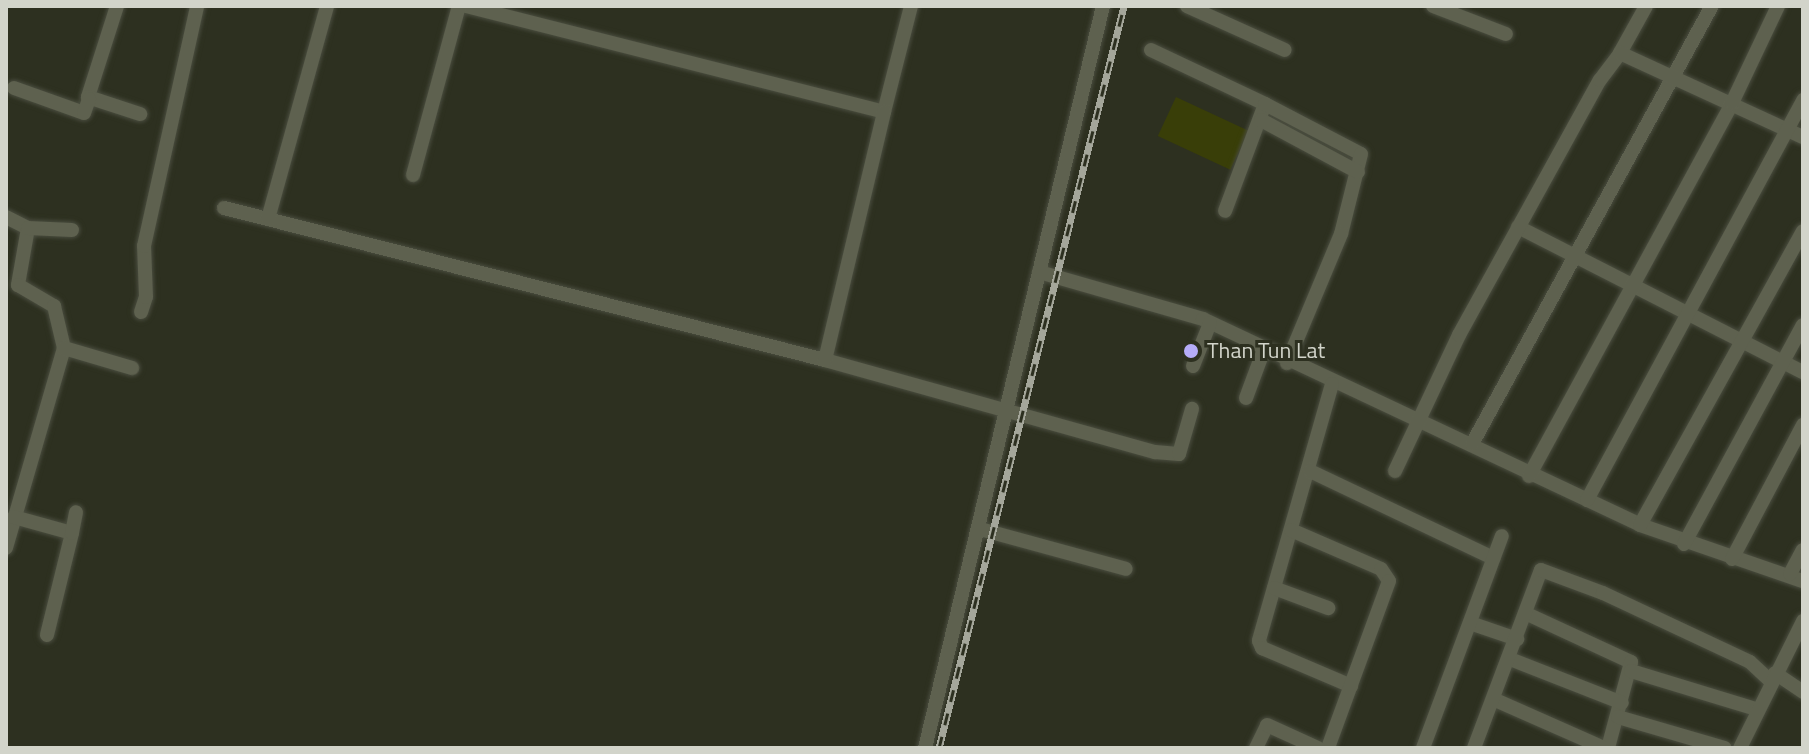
<!DOCTYPE html>
<html>
<head>
<meta charset="utf-8">
<style>
	body { margin:0 }
	#map { position:relative; width:1809px; height:754px; overflow:hidden; background:#2d3020; font-family:"Titillium Web",sans-serif }
	div>[style] { position:absolute }
	.green>* { inset:0; background:#393e08; transform-origin:0 0 }
	.roads { filter:drop-shadow(0 0 2px #4a4d3f) drop-shadow(0 0 2px #4a4d3f) }
	.minor>* { height:14px; margin:-7px; padding:0 7px; transform-origin:7px; border-radius:7px; background:#5e614f }
	.rail>* { height:7px; margin-top:-3.5px; transform-origin:0; background:repeating-linear-gradient(90deg,#2d3020 0 12px,#a4a69a 0 24px); box-sizing:border-box; border-block:2px solid #a4a69a }
	.dots>* { width:22px; height:22px; translate:-50% -50%; box-sizing:border-box; border:4px solid #2d3020; border-radius:50% }
	span { translate:-50% -50%; white-space:nowrap; text-align:center; line-height:1.15; -webkit-text-stroke:6px #2d3020; paint-order:stroke }
	.poi-label { font-size:22px; color:#d2d4ca }
	.left { translate:0 -50%; text-align:left }
	.frame { position:absolute; inset:0; border:8px solid #d2d4ca; pointer-events:none }
</style>
</head>
<body>
<div id="map">
	<div class="green">
		<div style="left:1176px;top:97px;width:80px;height:43px;rotate:25deg"></div>
	</div>
	<div class="roads">
		<div class="minor">
			<div style="left:117px;top:6px;width:96px;rotate:107.7deg"></div>
			<div style="left:88px;top:97px;width:55px;rotate:18.1deg"></div>
			<div style="left:466px;top:6px;width:431px;rotate:14.2deg"></div>
			<div style="left:884px;top:112px;width:109px;rotate:-75.7deg"></div>
			<div style="left:1187px;top:6px;width:107px;rotate:24.2deg"></div>
			<div style="left:1433px;top:6px;width:78px;rotate:21deg"></div>
			<div style="left:1151px;top:50px;width:126px;rotate:25.3deg"></div>
			<div style="left:1265px;top:104px;width:114px;rotate:110.5deg"></div>
			<div style="left:1620px;top:53px;width:54px;rotate:-61deg"></div>
			<div style="left:14px;top:88px;width:74px;rotate:19.7deg"></div>
			<div style="left:84px;top:113px;width:15px;rotate:-70deg"></div>
			<div style="left:1265px;top:104px;width:108px;rotate:27.5deg"></div>
			<div style="left:1361px;top:154px;width:82px;rotate:104deg"></div>
			<div style="left:1341px;top:234px;width:140px;rotate:112.7deg"></div>
			<div style="left:1261px;top:120px;width:110px;rotate:28.2deg"></div>
			<div style="left:413px;top:175px;width:175px;rotate:-74.8deg"></div>
			<div style="left:224px;top:208px;width:620px;rotate:14.19deg"></div>
			<div style="left:825px;top:360px;width:343px;rotate:15.6deg"></div>
			<div style="left:1155px;top:452px;width:24px;rotate:5deg"></div>
			<div style="left:1179px;top:454px;width:47px;rotate:-73.9deg"></div>
			<div style="left:6px;top:217px;width:25px;rotate:27deg"></div>
			<div style="left:28px;top:228px;width:58px;rotate:100deg"></div>
			<div style="left:18px;top:285px;width:42px;rotate:30.3deg"></div>
			<div style="left:54px;top:306px;width:43px;rotate:76.6deg"></div>
			<div style="left:64px;top:348px;width:208px;rotate:106.2deg"></div>
			<div style="left:268px;top:219px;width:221px;rotate:-74.5deg"></div>
			<div style="left:1518px;top:227px;width:320px;rotate:27deg"></div>
			<div style="left:28px;top:228px;width:44px;rotate:2.6deg"></div>
			<div style="left:1039px;top:272px;width:171px;rotate:16deg"></div>
			<div style="left:1203px;top:319px;width:483px;rotate:25.2deg"></div>
			<div style="left:1640px;top:525px;width:172px;rotate:19deg"></div>
			<div style="left:141px;top:312px;width:16px;rotate:-72deg"></div>
			<div style="left:146px;top:297px;width:51px;rotate:-92.2deg"></div>
			<div style="left:144px;top:246px;width:246px;rotate:-77.5deg"></div>
			<div style="left:64px;top:348px;width:71px;rotate:16.4deg"></div>
			<div style="left:825px;top:360px;width:255px;rotate:-76.6deg"></div>
			<div style="left:1193px;top:366px;width:46px;rotate:-68.4deg"></div>
			<div style="left:1332px;top:384px;width:267px;rotate:105.9deg"></div>
			<div style="left:1259px;top:641px;width:8px;rotate:67deg"></div>
			<div style="left:1262px;top:648px;width:97px;rotate:23.1deg"></div>
			<div style="left:1246px;top:398px;width:49px;rotate:-69.7deg"></div>
			<div style="left:1472px;top:444px;width:499px;rotate:-61.3deg"></div>
			<div style="left:1310px;top:471px;width:203px;rotate:25.4deg"></div>
			<div style="left:1395px;top:471px;width:150px;rotate:-64.8deg"></div>
			<div style="left:1459px;top:335px;width:291px;rotate:-61.1deg"></div>
			<div style="left:1600px;top:80px;width:34px;rotate:-53deg"></div>
			<div style="left:1620px;top:53px;width:201px;rotate:24.7deg"></div>
			<div style="left:1529px;top:476px;width:425px;rotate:-61.4deg"></div>
			<div style="left:1732px;top:103px;width:107px;rotate:-64.6deg"></div>
			<div style="left:1587px;top:500px;width:455px;rotate:-61.6deg"></div>
			<div style="left:14px;top:517px;width:60px;rotate:15.4deg"></div>
			<div style="left:72px;top:533px;width:105px;rotate:103.8deg"></div>
			<div style="left:1640px;top:525px;width:336px;rotate:-61deg"></div>
			<div style="left:980px;top:529px;width:151px;rotate:15.3deg"></div>
			<div style="left:1291px;top:530px;width:98px;rotate:23.4deg"></div>
			<div style="left:1381px;top:569px;width:14px;rotate:56deg"></div>
			<div style="left:1389px;top:581px;width:178px;rotate:110.1deg"></div>
			<div style="left:72px;top:533px;width:21px;rotate:-79deg"></div>
			<div style="left:1684px;top:544px;width:249px;rotate:-61.5deg"></div>
			<div style="left:1732px;top:559px;width:152px;rotate:-62.1deg"></div>
			<div style="left:1790px;top:574px;width:27px;rotate:-62deg"></div>
			<div style="left:1274px;top:588px;width:58px;rotate:20.3deg"></div>
			<div style="left:1525px;top:613px;width:117px;rotate:24.8deg"></div>
			<div style="left:1631px;top:662px;width:89px;rotate:105deg"></div>
			<div style="left:1470px;top:623px;width:50px;rotate:18.8deg"></div>
			<div style="left:1510px;top:659px;width:120px;rotate:21.4deg"></div>
			<div style="left:1631px;top:671px;width:131px;rotate:16.9deg"></div>
			<div style="left:1775px;top:673px;width:34px;rotate:34deg"></div>
			<div style="left:1493px;top:699px;width:121px;rotate:23.8deg"></div>
			<div style="left:1618px;top:717px;width:111px;rotate:16.2deg"></div>
			<div style="left:925px;top:748px;width:763px;rotate:-76.51deg"></div>
			<div style="left:1256px;top:748px;width:25px;rotate:-64deg"></div>
			<div style="left:1267px;top:725px;width:56px;rotate:24.3deg"></div>
			<div style="left:1423px;top:748px;width:226px;rotate:-69.6deg"></div>
			<div style="left:1474px;top:748px;width:190px;rotate:-69.4deg"></div>
			<div style="left:1541px;top:570px;width:66px;rotate:20.4deg"></div>
			<div style="left:1603px;top:593px;width:162px;rotate:25.1deg"></div>
			<div style="left:1750px;top:662px;width:26px;rotate:43deg"></div>
			<div style="left:1740px;top:748px;width:142px;rotate:-63.6deg"></div>
		</div>
	</div>
	<div class="rail">
		<div style="left:939px;top:748px;width:765px;rotate:-76deg"></div>
	</div>
	<div class="dots">
		<div style="left:1191px;top:351px;background:#b5acf8"></div>
	</div>
	<div class="poi-label">
		<span class="left" style="left:1207px;top:351px">Than Tun Lat</span>
	</div>
	<div class="frame"></div>
</div>
</body>
</html>
